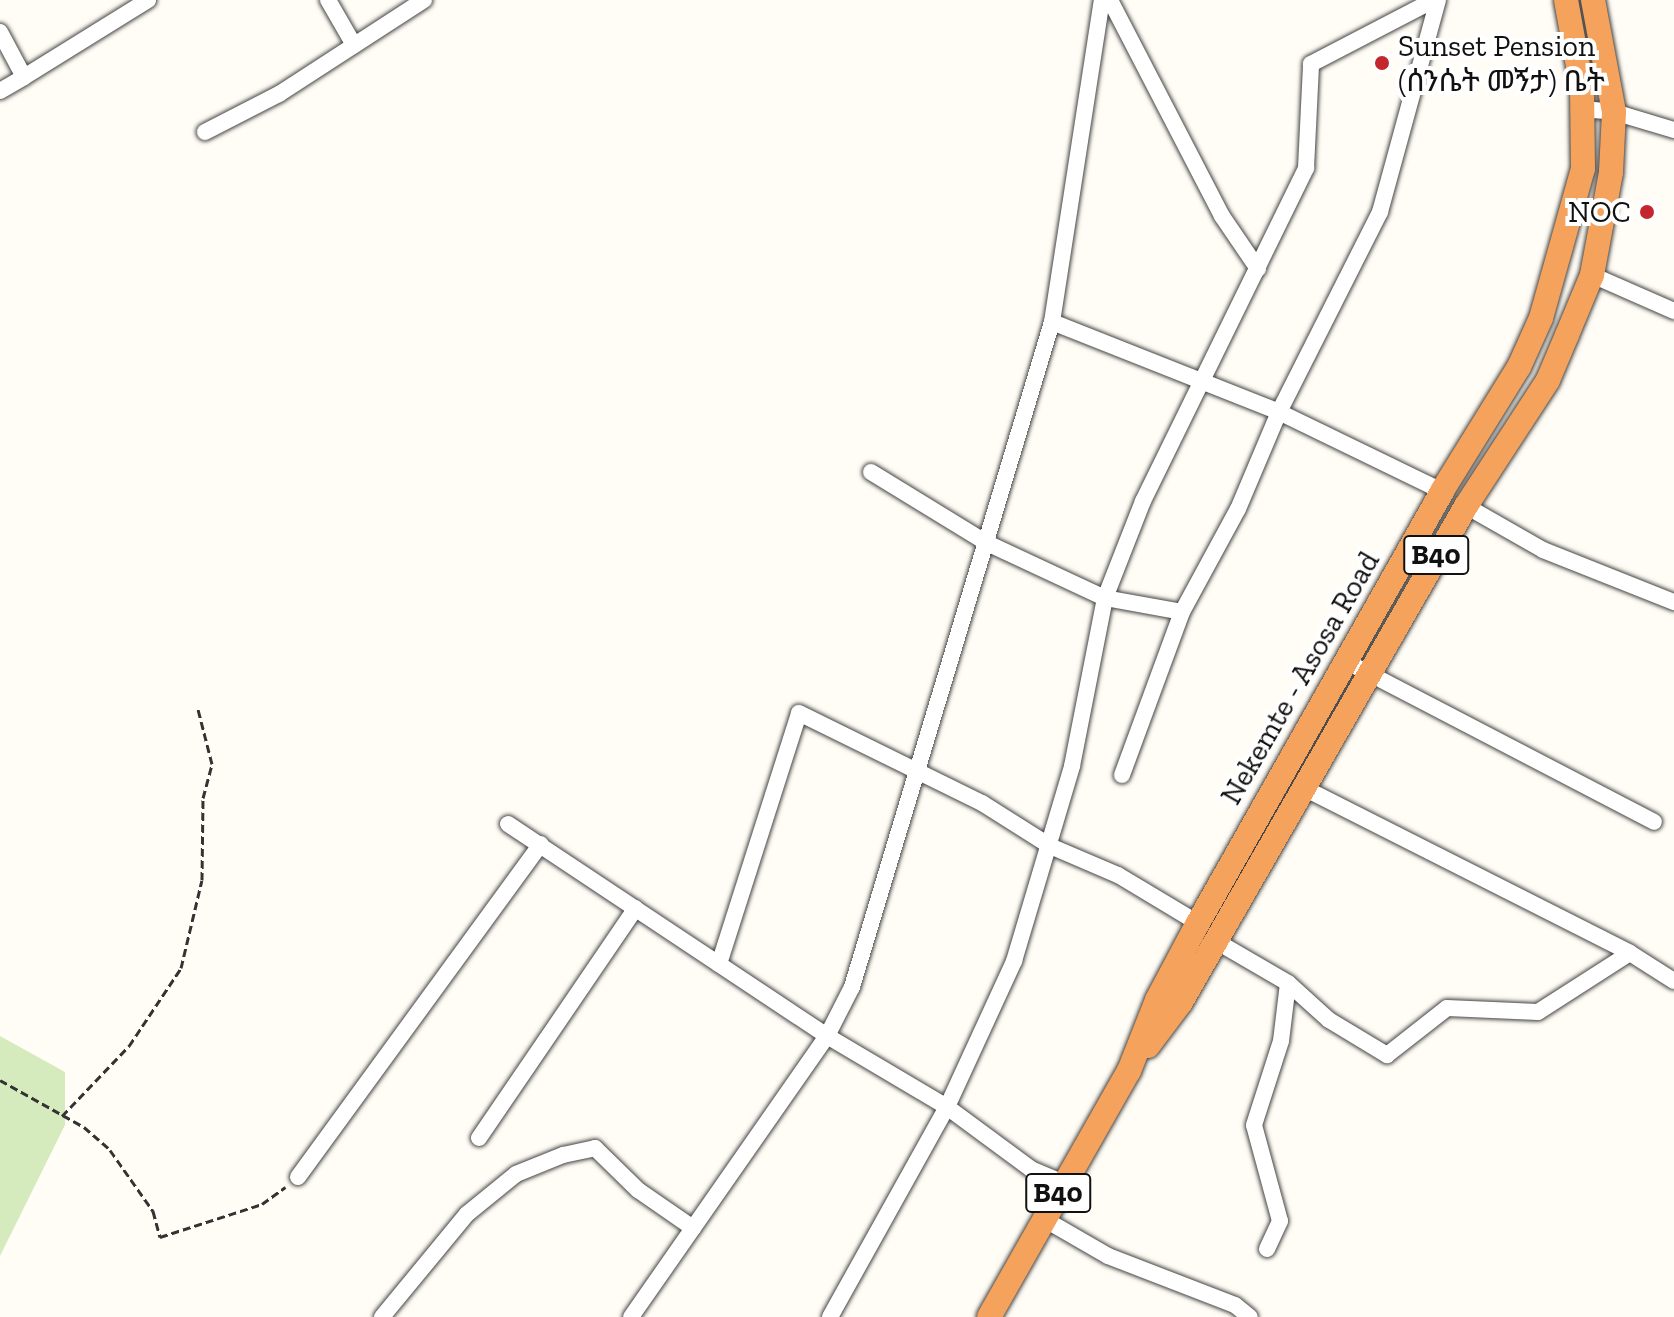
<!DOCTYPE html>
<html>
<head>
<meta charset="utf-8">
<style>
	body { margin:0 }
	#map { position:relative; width:1674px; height:1317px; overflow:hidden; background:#fffdf5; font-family:"Zilla Slab","Noto Sans Ethiopic",serif }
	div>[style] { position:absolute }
	.green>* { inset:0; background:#d5ebbd }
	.path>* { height:3px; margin-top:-1.5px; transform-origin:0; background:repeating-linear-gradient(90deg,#333 0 8px,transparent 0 12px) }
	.roads { filter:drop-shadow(0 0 2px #444) drop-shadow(0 0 2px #444) }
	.minor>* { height:16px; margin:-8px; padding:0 8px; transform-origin:8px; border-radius:8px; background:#fff }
	.highway>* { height:24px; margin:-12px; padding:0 12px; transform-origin:12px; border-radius:12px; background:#f5a25d }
	.dots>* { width:22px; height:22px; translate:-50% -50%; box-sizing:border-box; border:4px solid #fff; border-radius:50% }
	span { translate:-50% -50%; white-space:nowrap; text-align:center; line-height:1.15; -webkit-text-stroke:8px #fff; paint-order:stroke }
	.shield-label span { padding:2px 6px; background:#fff; border:2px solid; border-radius:6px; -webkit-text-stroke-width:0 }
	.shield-label { font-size:28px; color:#111; font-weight:700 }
	.poi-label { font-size:30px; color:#111 }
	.left { translate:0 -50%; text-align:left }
	.right { translate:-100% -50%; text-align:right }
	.street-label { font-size:30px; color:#111 }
</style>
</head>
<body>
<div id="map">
	<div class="green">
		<div style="clip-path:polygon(0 1036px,65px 1072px,65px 1125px,0 1256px)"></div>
	</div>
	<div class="path">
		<div style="left:0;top:1080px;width:96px;rotate:29.2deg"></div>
		<div style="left:84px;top:1127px;width:35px;rotate:41deg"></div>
		<div style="left:110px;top:1150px;width:75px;rotate:54.8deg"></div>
		<div style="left:153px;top:1211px;width:27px;rotate:75deg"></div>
		<div style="left:160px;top:1237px;width:107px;rotate:-17.9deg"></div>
		<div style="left:262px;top:1204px;width:29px;rotate:-36deg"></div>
		<div style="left:62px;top:1116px;width:97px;rotate:-46.3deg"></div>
		<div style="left:129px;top:1046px;width:94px;rotate:-56.3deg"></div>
		<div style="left:181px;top:968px;width:90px;rotate:-76.6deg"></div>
		<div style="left:202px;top:880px;width:82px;rotate:-89.3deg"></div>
		<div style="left:203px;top:798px;width:35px;rotate:-75deg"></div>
		<div style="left:212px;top:764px;width:57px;rotate:-104.3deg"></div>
	</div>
	<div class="roads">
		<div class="minor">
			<div style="left:328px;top:0;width:52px;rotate:60deg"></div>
			<div style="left:1110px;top:0;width:243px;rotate:62.6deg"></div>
			<div style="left:1222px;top:216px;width:64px;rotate:55.8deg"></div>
			<div style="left:0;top:32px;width:51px;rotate:61.9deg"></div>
			<div style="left:24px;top:77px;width:146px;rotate:-31.8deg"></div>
			<div style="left:0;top:91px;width:28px;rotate:-30deg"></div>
			<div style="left:1582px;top:109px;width:32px;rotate:5deg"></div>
			<div style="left:1614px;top:112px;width:63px;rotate:16.7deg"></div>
			<div style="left:205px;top:132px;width:83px;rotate:-27.2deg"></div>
			<div style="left:279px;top:94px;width:173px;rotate:-33deg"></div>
			<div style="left:1592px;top:275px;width:90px;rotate:23.7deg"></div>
			<div style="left:1052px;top:322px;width:244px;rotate:21.6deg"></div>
			<div style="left:1279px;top:412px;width:181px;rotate:25.9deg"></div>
			<div style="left:871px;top:472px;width:136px;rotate:31.5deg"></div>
			<div style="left:987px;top:543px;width:130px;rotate:25deg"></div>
			<div style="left:1105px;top:598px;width:78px;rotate:10.3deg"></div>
			<div style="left:1466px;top:506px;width:89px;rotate:29.7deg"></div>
			<div style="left:1543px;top:550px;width:141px;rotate:21.7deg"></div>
			<div style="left:1347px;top:662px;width:346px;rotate:27.5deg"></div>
			<div style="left:1122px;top:775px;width:174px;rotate:-69.8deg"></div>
			<div style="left:1182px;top:612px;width:117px;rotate:-61.5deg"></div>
			<div style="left:1238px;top:509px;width:105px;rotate:-67.1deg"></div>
			<div style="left:1279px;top:412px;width:224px;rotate:-63.2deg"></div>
			<div style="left:1380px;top:212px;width:220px;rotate:-74.7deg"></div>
			<div style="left:1304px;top:788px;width:365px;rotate:26.8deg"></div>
			<div style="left:1630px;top:953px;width:52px;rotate:32.5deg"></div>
			<div style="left:508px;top:824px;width:383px;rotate:33.6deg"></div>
			<div style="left:827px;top:1036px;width:139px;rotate:30.6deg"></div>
			<div style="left:947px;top:1107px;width:104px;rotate:36.4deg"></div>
			<div style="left:1031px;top:1169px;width:36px;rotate:23deg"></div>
			<div style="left:1214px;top:940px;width:86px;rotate:30.2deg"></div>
			<div style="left:1288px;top:983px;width:55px;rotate:42.1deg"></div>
			<div style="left:1329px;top:1020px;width:68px;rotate:31.1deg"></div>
			<div style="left:1387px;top:1055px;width:76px;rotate:-38.1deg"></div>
			<div style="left:1447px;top:1008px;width:91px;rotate:2.5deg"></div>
			<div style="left:1538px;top:1012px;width:109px;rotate:-32.7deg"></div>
			<div style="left:719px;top:964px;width:263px;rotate:-72.3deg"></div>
			<div style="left:799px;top:713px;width:204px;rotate:26.2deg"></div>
			<div style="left:982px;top:803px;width:80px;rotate:32.3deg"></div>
			<div style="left:1050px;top:846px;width:74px;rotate:23.1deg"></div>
			<div style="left:1118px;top:875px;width:93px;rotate:31deg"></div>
			<div style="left:479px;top:1138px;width:278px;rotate:-55.7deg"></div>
			<div style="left:298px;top:1177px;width:412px;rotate:-53.9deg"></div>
			<div style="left:1044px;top:1219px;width:74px;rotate:30deg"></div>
			<div style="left:1108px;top:1256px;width:136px;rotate:21.1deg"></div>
			<div style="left:1235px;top:1305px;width:19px;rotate:39deg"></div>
			<div style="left:1267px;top:1249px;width:31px;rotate:-65deg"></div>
			<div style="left:1280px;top:1221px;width:99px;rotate:-105.2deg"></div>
			<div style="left:1254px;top:1125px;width:88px;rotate:-72.2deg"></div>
			<div style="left:1281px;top:1041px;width:58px;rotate:-83.1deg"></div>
			<div style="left:382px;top:1317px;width:134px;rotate:-50.5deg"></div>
			<div style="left:467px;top:1214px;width:63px;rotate:-39.2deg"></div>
			<div style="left:516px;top:1174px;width:51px;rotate:-22deg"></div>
			<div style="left:563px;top:1155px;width:33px;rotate:-12deg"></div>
			<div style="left:595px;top:1148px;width:60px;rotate:44.3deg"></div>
			<div style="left:638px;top:1190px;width:67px;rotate:34.6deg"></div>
			<div style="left:631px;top:1317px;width:343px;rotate:-55.1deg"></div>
			<div style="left:827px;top:1036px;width:55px;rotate:-63deg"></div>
			<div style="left:852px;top:987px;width:694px;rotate:-73.26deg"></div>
			<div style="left:1052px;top:322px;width:326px;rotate:-81.2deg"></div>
			<div style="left:830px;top:1317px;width:240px;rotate:-60.9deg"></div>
			<div style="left:947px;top:1107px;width:161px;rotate:-65.3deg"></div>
			<div style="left:1014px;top:961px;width:203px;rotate:-73.4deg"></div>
			<div style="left:1072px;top:766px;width:171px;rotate:-78.9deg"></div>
			<div style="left:1105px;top:598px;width:104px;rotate:-68.6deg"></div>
			<div style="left:1143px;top:501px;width:371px;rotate:-63.9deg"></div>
			<div style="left:1306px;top:168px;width:104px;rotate:-87.2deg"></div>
			<div style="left:1311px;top:64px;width:139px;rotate:-27.5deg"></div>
		</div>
		<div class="highway">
			<div style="left:1148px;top:1046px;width:55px;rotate:-53.1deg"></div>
			<div style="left:1181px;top:1002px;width:572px;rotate:-60.12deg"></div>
			<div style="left:1466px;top:506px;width:150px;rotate:-56.9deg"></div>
			<div style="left:1548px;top:380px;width:49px;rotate:-67.1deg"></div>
			<div style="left:1567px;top:335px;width:65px;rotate:-67.4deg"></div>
			<div style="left:1592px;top:275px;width:105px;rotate:-79.5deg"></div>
			<div style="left:1611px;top:172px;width:60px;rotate:-87.1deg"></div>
			<div style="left:1614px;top:112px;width:114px;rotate:-100.6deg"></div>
			<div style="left:989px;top:1317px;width:283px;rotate:-60.4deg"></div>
			<div style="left:1129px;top:1071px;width:76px;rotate:-68.5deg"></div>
			<div style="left:1157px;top:1000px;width:87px;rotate:-62deg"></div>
			<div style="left:1198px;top:923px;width:496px;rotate:-60.5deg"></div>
			<div style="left:1442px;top:491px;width:146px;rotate:-58.2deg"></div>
			<div style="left:1519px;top:367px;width:54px;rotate:-65.8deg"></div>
			<div style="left:1541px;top:318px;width:155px;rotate:-74.3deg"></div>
			<div style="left:1583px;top:169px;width:81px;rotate:-90.7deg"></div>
			<div style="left:1582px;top:88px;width:89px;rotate:-100.3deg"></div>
		</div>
	</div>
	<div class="dots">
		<div style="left:1382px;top:63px;background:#c4262e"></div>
		<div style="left:1647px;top:212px;background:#c4262e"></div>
	</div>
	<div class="shield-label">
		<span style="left:1436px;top:555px">B40</span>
		<span style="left:1058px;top:1193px">B40</span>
	</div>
	<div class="poi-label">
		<span class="left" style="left:1398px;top:63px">Sunset Pension<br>(ሰንሴት መኝታ) ቤት</span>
		<span class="right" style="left:1631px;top:212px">NOC</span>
	</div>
	<div class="street-label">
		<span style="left:1300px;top:678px;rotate:-60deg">Nekemte - Asosa Road</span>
	</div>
</div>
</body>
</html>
